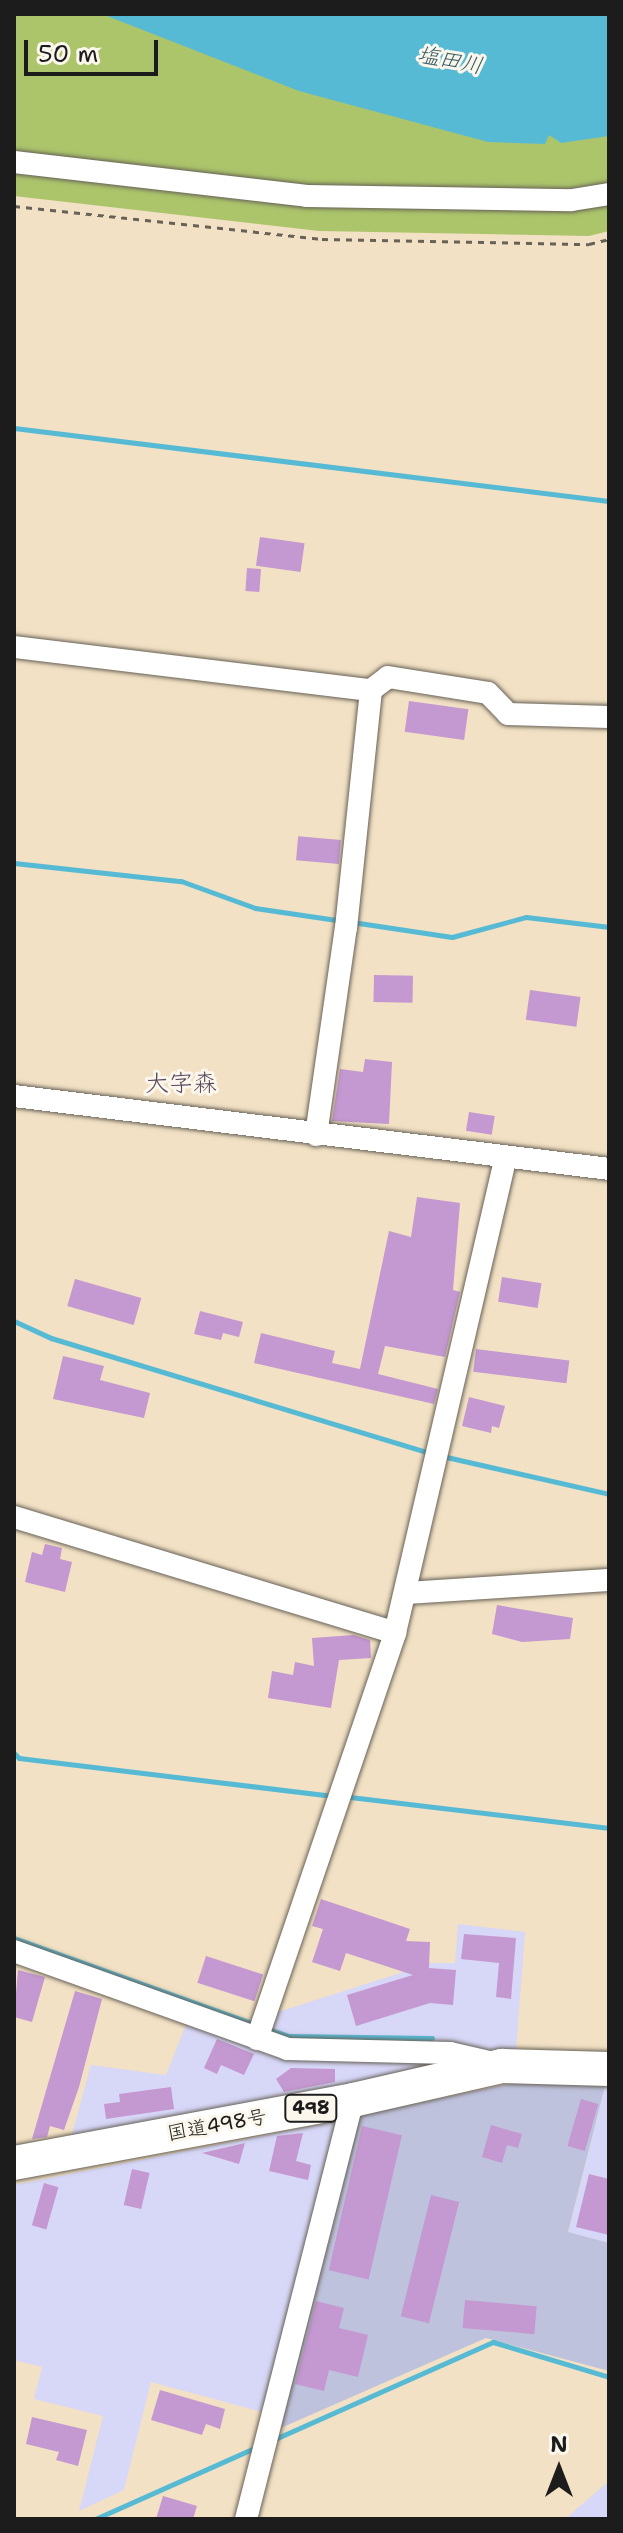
<!DOCTYPE html>
<html>
<head>
<meta charset="utf-8">
<style>
	body { margin:0 }
	#map { position:relative; width:623px; height:2533px; overflow:hidden; background:#f2e1c4; font-family:"Shantell Sans","Klee One",sans-serif }
	div>[style] { position:absolute }
	.built>* { inset:0; background:#d7d7f8 }
	.industrial>* { inset:0; background:#bfc2dd }
	.green>* { inset:0; background:#acc56b }
	.water>* { inset:0; background:#57bad5 }
	.stream>* { height:5px; margin:-2.5px; padding:0 2.5px; transform-origin:2.5px; border-radius:2.5px; background:#57bad5 }
	.building>* { inset:0; background:#c498d0; transform-origin:0 0 }
	.path>* { height:3px; margin-top:-1.5px; transform-origin:0; background:repeating-linear-gradient(90deg,#676157 0 6px,transparent 0 12px) }
	.roads { filter:drop-shadow(0 0 2px #676157) drop-shadow(0 0 2px #676157) }
	.minor>* { height:22px; margin:-11px; padding:0 11px; transform-origin:11px; border-radius:11px; background:#fff }
	.highway>* { height:34px; margin:-17px; padding:0 17px; transform-origin:17px; border-radius:17px; background:#fff }
	span { translate:-50% -50%; white-space:nowrap; text-align:center; line-height:1.15; -webkit-text-stroke:6px #fbf7ec; paint-order:stroke }
	.shield-label span { padding:2px 6px; background:#fbf7ec; border:2px solid; border-radius:6px; -webkit-text-stroke-width:0 }
	.shield-label { font-size:18px; color:#1c1c1c; font-weight:700 }
	.street-label { font-size:20px; color:#1c1c1c }
	.water-label { font-size:22px; color:#345b66; font-style:italic }
	.quarter-label { font-size:24px; color:#57475b }
	.frame { position:absolute; inset:0; border:16px solid #1c1c1c; pointer-events:none }
	.north { position:absolute; left:519px; top:2429px; width:80px; height:80px; -webkit-text-stroke:6px #fbf7ec; paint-order:stroke; rotate:0deg; font-size:22px; font-weight:700; line-height:32px; text-align:center; color:#1c1c1c }
	.north::after { content:''; display:block; margin:auto; width:28px; height:36px; background:#1c1c1c; clip-path:polygon(50% 0,100% 100%,50% 72%,0 100%) }
	.scale { position:absolute; left:24px; top:40px; width:134px; height:36px; box-sizing:border-box; border:4px solid #1c1c1c; border-top:0; padding-left:10px; font-size:24px; line-height:28px; white-space:nowrap; color:#1c1c1c; -webkit-text-stroke:6px #fbf7ec; paint-order:stroke }
</style>
</head>
<body>
<div id="map">
	<div class="built">
		<div style="clip-path:polygon(458px 1924px,525px 1932px,516px 2051px,70px 2141px,91px 2065px,166px 2075px,188px 2020px,262px 2043px,272px 2014px,431px 1963px,455px 1963px)"></div>
		<div style="clip-path:polygon(605px 2086px,609px 2086px,609px 2243px,568px 2233px)"></div>
		<div style="clip-path:polygon(342px 2120px,266px 2413px,151px 2382px,124px 2490px,79px 2511px,103px 2416px,34px 2399px,42px 2367px,14px 2360px,14px 2185px)"></div>
		<div style="clip-path:polygon(609px 2481px,609px 2519px,565px 2519px)"></div>
	</div>
	<div class="industrial">
		<div style="clip-path:polygon(522px 2081px,605px 2086px,568px 2232px,609px 2243px,609px 2371px,486px 2338px,274px 2431px,358px 2116px)"></div>
	</div>
	<div class="green">
		<div style="clip-path:polygon(14px 14px,190px 14px,609px 114px,609px 231px,589px 236px,319px 231px,14px 196px)"></div>
	</div>
	<div class="water">
		<div style="clip-path:polygon(102px 14px,609px 14px,609px 136px,561px 143px,549px 135px,545px 144px,488px 142px,299px 91px)"></div>
	</div>
	<div class="stream">
		<div style="left:14px;top:428px;width:599px;rotate:6.99deg"></div>
		<div style="left:14px;top:863px;width:168px;rotate:6.2deg"></div>
		<div style="left:181px;top:881px;width:79px;rotate:20deg"></div>
		<div style="left:255px;top:908px;width:89px;rotate:8.4deg"></div>
		<div style="left:352px;top:922px;width:101px;rotate:8.5deg"></div>
		<div style="left:452px;top:937px;width:77px;rotate:-15.1deg"></div>
		<div style="left:526px;top:917px;width:84px;rotate:6.9deg"></div>
		<div style="left:14px;top:1321px;width:41px;rotate:24.7deg"></div>
		<div style="left:51px;top:1338px;width:398px;rotate:16.9deg"></div>
		<div style="left:442px;top:1456px;width:171px;rotate:12.8deg"></div>
		<div style="left:14px;top:1753px;width:7px;rotate:45deg"></div>
		<div style="left:19px;top:1758px;width:310px;rotate:6.9deg"></div>
		<div style="left:350px;top:1797px;width:261px;rotate:6.8deg"></div>
		<div style="left:14px;top:1938px;width:250px;rotate:19.7deg"></div>
		<div style="left:271px;top:2030px;width:18px;rotate:19deg"></div>
		<div style="left:288px;top:2036px;width:144px;rotate:0.8deg"></div>
		<div style="left:275px;top:2439px;width:239px;rotate:-24deg"></div>
		<div style="left:493px;top:2342px;width:121px;rotate:16.8deg"></div>
		<div style="left:95px;top:2519px;width:180px;rotate:-24deg"></div>
	</div>
	<div class="building">
		<div style="left:260px;top:537px;width:45px;height:29px;rotate:8deg"></div>
		<div style="left:247px;top:568px;width:14px;height:23px;rotate:4deg"></div>
		<div style="left:409px;top:701px;width:60px;height:31px;rotate:8deg"></div>
		<div style="left:341px;top:840px;width:24px;height:43px;rotate:95deg"></div>
		<div style="left:374px;top:975px;width:39px;height:27px;rotate:1deg"></div>
		<div style="left:530px;top:990px;width:51px;height:30px;rotate:8deg"></div>
		<div style="clip-path:polygon(365px 1059px,392px 1062px,389px 1124px,332px 1121px,340px 1069px,363px 1072px)"></div>
		<div style="left:469px;top:1112px;width:26px;height:19px;rotate:9deg"></div>
		<div style="clip-path:polygon(417px 1197px,460px 1203px,453px 1290px,460px 1292px,445px 1357px,385px 1346px,378px 1374px,438px 1389px,434px 1404px,254px 1363px,261px 1333px,335px 1351px,332px 1363px,360px 1369px,389px 1231px,411px 1237px)"></div>
		<div style="left:502px;top:1277px;width:40px;height:25px;rotate:9deg"></div>
		<div style="left:75px;top:1279px;width:69px;height:28px;rotate:16deg"></div>
		<div style="clip-path:polygon(200px 1311px,243px 1322px,239px 1337px,223px 1333px,221px 1340px,194px 1334px)"></div>
		<div style="left:476px;top:1349px;width:94px;height:23px;rotate:7deg"></div>
		<div style="clip-path:polygon(63px 1356px,104px 1366px,100px 1380px,150px 1393px,144px 1418px,53px 1399px)"></div>
		<div style="clip-path:polygon(469px 1397px,505px 1406px,499px 1428px,492px 1426px,491px 1433px,462px 1426px)"></div>
		<div style="clip-path:polygon(45px 1544px,62px 1548px,60px 1559px,72px 1562px,65px 1592px,25px 1582px,32px 1552px,42px 1555px)"></div>
		<div style="clip-path:polygon(497px 1605px,573px 1618px,570px 1639px,522px 1642px,492px 1634px)"></div>
		<div style="clip-path:polygon(354px 1635px,370px 1640px,371px 1658px,339px 1660px,331px 1708px,268px 1698px,272px 1671px,293px 1675px,295px 1662px,314px 1666px,312px 1638px)"></div>
		<div style="clip-path:polygon(321px 1899px,410px 1929px,406px 1941px,430px 1942px,429px 1968px,456px 1970px,453px 2005px,430px 2003px,356px 2026px,347px 1995px,413px 1975px,346px 1953px,340px 1971px,312px 1962px,323px 1929px,312px 1926px)"></div>
		<div style="clip-path:polygon(464px 1934px,516px 1938px,511px 1999px,496px 1997px,499px 1963px,461px 1959px)"></div>
		<div style="left:206px;top:1956px;width:60px;height:28px;rotate:18deg"></div>
		<div style="clip-path:polygon(18px 1970px,45px 1977px,32px 2022px,14px 2017px)"></div>
		<div style="clip-path:polygon(75px 1991px,102px 1999px,79px 2087px,64px 2130px,50px 2126px,47px 2137px,32px 2139px)"></div>
		<div style="clip-path:polygon(217px 2039px,254px 2054px,244px 2075px,221px 2065px,217px 2074px,204px 2068px)"></div>
		<div style="clip-path:polygon(291px 2068px,335px 2069px,335px 2082px,284px 2092px,276px 2079px)"></div>
		<div style="clip-path:polygon(171px 2087px,174px 2109px,106px 2119px,104px 2104px,120px 2102px,119px 2094px)"></div>
		<div style="left:581px;top:2099px;width:18px;height:49px;rotate:16deg"></div>
		<div style="clip-path:polygon(491px 2125px,522px 2134px,518px 2148px,507px 2145px,502px 2163px,482px 2157px)"></div>
		<div style="left:362px;top:2126px;width:41px;height:148px;rotate:13deg"></div>
		<div style="clip-path:polygon(303px 2133px,296px 2161px,311px 2165px,308px 2180px,269px 2171px,277px 2136px)"></div>
		<div style="clip-path:polygon(245px 2143px,239px 2164px,202px 2153px)"></div>
		<div style="left:132px;top:2169px;width:18px;height:37px;rotate:13deg"></div>
		<div style="clip-path:polygon(589px 2174px,609px 2179px,609px 2235px,576px 2227px)"></div>
		<div style="left:44px;top:2183px;width:15px;height:44px;rotate:16deg"></div>
		<div style="left:431px;top:2195px;width:29px;height:125px;rotate:14deg"></div>
		<div style="left:465px;top:2300px;width:72px;height:28px;rotate:5deg"></div>
		<div style="clip-path:polygon(316px 2301px,344px 2308px,339px 2328px,368px 2335px,358px 2377px,329px 2370px,324px 2391px,295px 2384px)"></div>
		<div style="clip-path:polygon(160px 2390px,225px 2409px,220px 2429px,206px 2424px,202px 2435px,151px 2420px)"></div>
		<div style="clip-path:polygon(32px 2417px,87px 2430px,78px 2466px,56px 2460px,59px 2452px,26px 2444px)"></div>
		<div style="clip-path:polygon(163px 2496px,197px 2506px,193px 2519px,156px 2519px)"></div>
	</div>
	<div class="path">
		<div style="left:14px;top:206px;width:310px;rotate:6.1deg"></div>
		<div style="left:322px;top:239px;width:267px;rotate:1.1deg"></div>
		<div style="left:589px;top:244px;width:21px;rotate:-14deg"></div>
	</div>
	<div class="roads">
		<div class="minor">
			<div style="left:14px;top:162px;width:295px;rotate:6.6deg"></div>
			<div style="left:307px;top:196px;width:265px;rotate:0.9deg"></div>
			<div style="left:572px;top:200px;width:37px;rotate:-9deg"></div>
			<div style="left:14px;top:647px;width:360px;rotate:6.9deg"></div>
			<div style="left:14px;top:1096px;width:599px;rotate:6.99deg"></div>
			<div style="left:316px;top:1135px;width:209px;rotate:-81.8deg"></div>
			<div style="left:346px;top:928px;width:239px;rotate:-84deg"></div>
			<div style="left:371px;top:690px;width:21px;rotate:-37deg"></div>
			<div style="left:388px;top:677px;width:101px;rotate:9.1deg"></div>
			<div style="left:488px;top:693px;width:29px;rotate:46deg"></div>
			<div style="left:508px;top:714px;width:101px;rotate:1.7deg"></div>
			<div style="left:14px;top:1517px;width:398px;rotate:16.9deg"></div>
			<div style="left:406px;top:1593px;width:203px;rotate:-3.7deg"></div>
			<div style="left:14px;top:1951px;width:290px;rotate:19.7deg"></div>
			<div style="left:287px;top:2049px;width:163px;rotate:1.4deg"></div>
			<div style="left:450px;top:2053px;width:49px;rotate:12.9deg"></div>
			<div style="left:257px;top:2039px;width:429px;rotate:-71.2deg"></div>
			<div style="left:395px;top:1633px;width:489px;rotate:-76.9deg"></div>
			<div style="left:246px;top:2519px;width:432px;rotate:-75.7deg"></div>
		</div>
		<div class="highway">
			<div style="left:14px;top:2163px;width:345px;rotate:-10.5deg"></div>
			<div style="left:353px;top:2100px;width:153px;rotate:-12.9deg"></div>
			<div style="left:502px;top:2066px;width:107px;rotate:1.6deg"></div>
		</div>
	</div>
	<div class="shield-label">
		<span style="left:311px;top:2108px">498</span>
	</div>
	<div class="street-label">
		<span style="left:217px;top:2125px;rotate:-10deg">国道498号</span>
	</div>
	<div class="water-label">
		<span style="left:450px;top:60px;rotate:11deg">塩田川</span>
	</div>
	<div class="quarter-label">
		<span style="left:181px;top:1084px">大字森</span>
	</div>
	<div class="frame"></div>
	<div class="north">N</div>
	<div class="scale">50 m</div>
</div>
</body>
</html>
